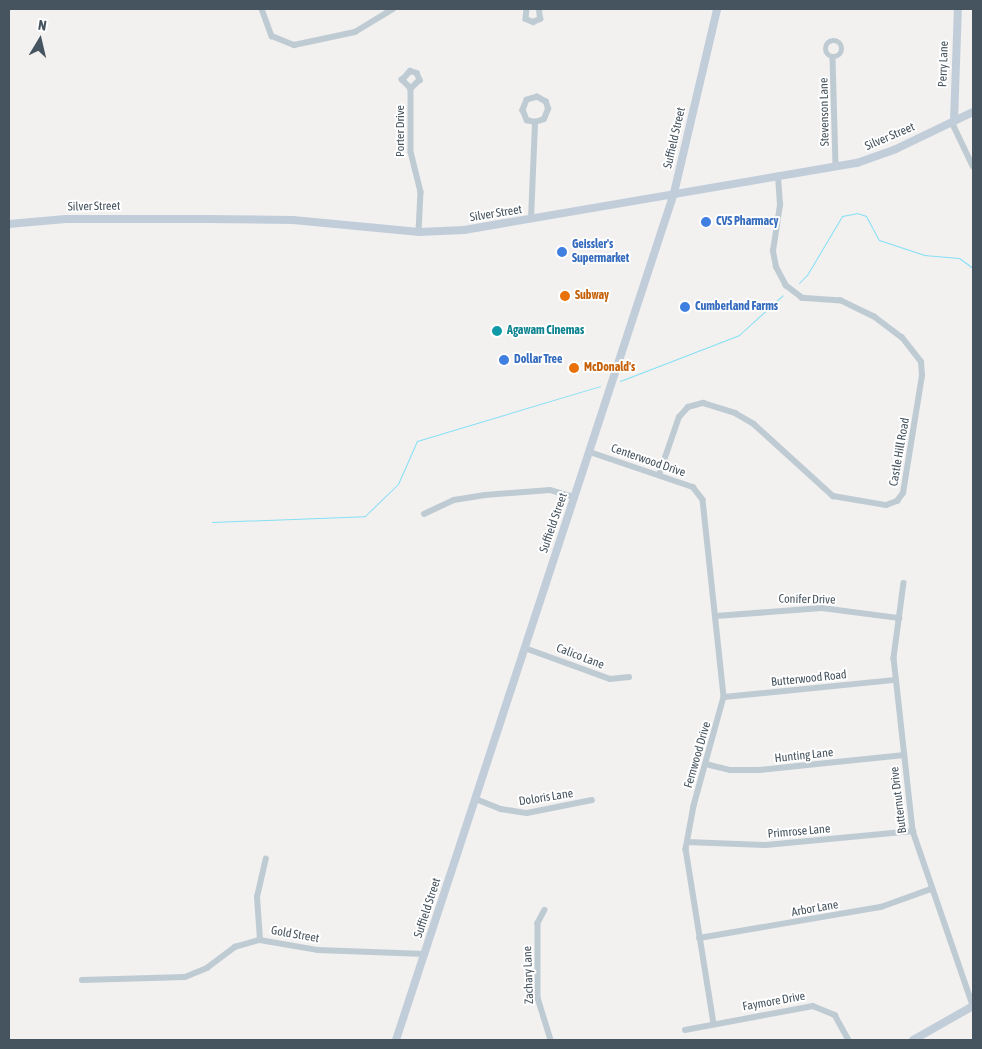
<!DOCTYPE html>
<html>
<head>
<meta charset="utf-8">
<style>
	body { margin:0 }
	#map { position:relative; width:982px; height:1049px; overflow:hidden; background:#f3f0f0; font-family:"Asap Condensed",sans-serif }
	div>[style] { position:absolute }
	.stream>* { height:1px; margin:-0.5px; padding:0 0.5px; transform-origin:0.5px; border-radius:0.5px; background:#84e0f4 }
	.street>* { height:5.5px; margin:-2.75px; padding:0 2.75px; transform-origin:2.75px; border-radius:2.75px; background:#bfcbd3 }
	.street>.ring { margin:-2.75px; padding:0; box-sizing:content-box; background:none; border:5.5px solid #bfcbd3; border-radius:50% }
	.secondary>* { height:8px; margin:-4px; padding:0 4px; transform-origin:4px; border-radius:4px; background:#c1ceda }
	.dots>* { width:14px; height:14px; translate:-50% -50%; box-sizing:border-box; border:2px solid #fff; border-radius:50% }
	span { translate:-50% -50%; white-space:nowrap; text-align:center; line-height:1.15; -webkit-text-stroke:4px #fff; paint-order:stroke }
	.street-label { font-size:12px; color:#46545f }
	.shop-label { font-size:12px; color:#366cbe; font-weight:700 }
	.left { translate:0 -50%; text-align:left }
	.food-label { font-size:12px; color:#c56008; font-weight:700 }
	.culture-label { font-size:12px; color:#0d838f; font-weight:700 }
	.frame { position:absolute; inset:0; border:10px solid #46545f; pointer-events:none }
	.north { position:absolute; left:15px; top:15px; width:50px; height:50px; -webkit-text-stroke:4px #fff; paint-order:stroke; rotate:9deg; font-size:14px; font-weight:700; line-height:20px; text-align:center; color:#46545f }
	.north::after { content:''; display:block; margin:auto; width:18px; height:22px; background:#46545f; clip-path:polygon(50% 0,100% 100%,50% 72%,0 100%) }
</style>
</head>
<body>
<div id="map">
	<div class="stream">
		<div style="left:799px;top:283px;width:11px;rotate:-45deg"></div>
		<div style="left:807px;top:275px;width:69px;rotate:-59.3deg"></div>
		<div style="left:842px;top:216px;width:15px;rotate:-11deg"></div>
		<div style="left:857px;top:213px;width:9px;rotate:18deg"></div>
		<div style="left:866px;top:216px;width:27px;rotate:62deg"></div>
		<div style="left:879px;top:240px;width:47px;rotate:18.4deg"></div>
		<div style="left:924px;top:255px;width:35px;rotate:5deg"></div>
		<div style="left:959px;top:258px;width:17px;rotate:36deg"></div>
		<div style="left:620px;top:381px;width:128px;rotate:-21.1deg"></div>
		<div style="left:739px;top:335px;width:59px;rotate:-42.3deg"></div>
		<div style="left:212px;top:522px;width:153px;rotate:-2.2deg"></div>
		<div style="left:365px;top:516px;width:46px;rotate:-44.1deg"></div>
		<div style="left:398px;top:484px;width:47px;rotate:-66.2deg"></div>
		<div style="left:417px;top:441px;width:191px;rotate:-16.7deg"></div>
	</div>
	<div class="street">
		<div style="left:262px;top:9px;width:29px;rotate:70deg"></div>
		<div style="left:272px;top:36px;width:24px;rotate:22deg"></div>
		<div style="left:294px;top:45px;width:62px;rotate:-12deg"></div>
		<div style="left:355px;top:32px;width:44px;rotate:-31.2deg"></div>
		<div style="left:527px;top:9px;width:10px;rotate:96deg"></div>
		<div style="left:526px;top:19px;width:8px;rotate:23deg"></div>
		<div style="left:533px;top:22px;width:8px;rotate:-23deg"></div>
		<div style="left:540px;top:19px;width:10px;rotate:-96deg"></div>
		<div class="ring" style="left:826px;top:41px;width:10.5px;height:10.5px"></div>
		<div style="left:833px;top:58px;width:109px;rotate:88.4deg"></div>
		<div style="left:411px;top:89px;width:13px;rotate:-135deg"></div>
		<div style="left:402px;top:80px;width:12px;rotate:-48deg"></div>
		<div style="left:410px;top:71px;width:7px;rotate:16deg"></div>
		<div style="left:417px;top:73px;width:8px;rotate:67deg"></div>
		<div style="left:420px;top:80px;width:13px;rotate:135deg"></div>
		<div style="left:411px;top:89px;width:63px;rotate:90deg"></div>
		<div style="left:411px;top:152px;width:41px;rotate:76deg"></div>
		<div style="left:421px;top:192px;width:40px;rotate:92.9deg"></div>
		<div style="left:952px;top:122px;width:49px;rotate:64.5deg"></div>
		<div style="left:531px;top:219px;width:97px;rotate:-87.6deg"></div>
		<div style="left:535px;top:122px;width:9px;rotate:-18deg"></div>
		<div style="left:544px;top:119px;width:11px;rotate:-68deg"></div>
		<div style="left:548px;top:109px;width:7px;rotate:-106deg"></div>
		<div style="left:546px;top:102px;width:10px;rotate:-151deg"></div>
		<div style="left:537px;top:97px;width:10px;rotate:163deg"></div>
		<div style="left:527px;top:100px;width:11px;rotate:112deg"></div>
		<div style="left:523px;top:110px;width:11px;rotate:68deg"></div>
		<div style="left:527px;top:120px;width:8px;rotate:14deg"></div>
		<div style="left:590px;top:452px;width:109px;rotate:18.8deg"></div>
		<div style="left:693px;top:487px;width:16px;rotate:52deg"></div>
		<div style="left:703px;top:500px;width:198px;rotate:83.9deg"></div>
		<div style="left:724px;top:697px;width:113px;rotate:105.4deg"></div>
		<div style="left:694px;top:806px;width:44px;rotate:100.5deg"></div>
		<div style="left:686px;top:849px;width:177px;rotate:80.9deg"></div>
		<div style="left:659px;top:475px;width:61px;rotate:-71deg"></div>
		<div style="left:679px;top:417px;width:13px;rotate:-48deg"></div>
		<div style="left:688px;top:407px;width:16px;rotate:-15deg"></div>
		<div style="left:703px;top:403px;width:34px;rotate:17deg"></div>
		<div style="left:735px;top:413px;width:22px;rotate:30deg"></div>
		<div style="left:754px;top:424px;width:107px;rotate:42.3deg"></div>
		<div style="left:833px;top:496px;width:54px;rotate:9.6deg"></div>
		<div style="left:886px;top:505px;width:12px;rotate:-20deg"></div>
		<div style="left:897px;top:501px;width:10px;rotate:-53deg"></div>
		<div style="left:903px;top:493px;width:119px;rotate:-80.8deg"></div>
		<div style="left:922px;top:376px;width:14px;rotate:-94deg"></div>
		<div style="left:921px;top:362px;width:31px;rotate:-128deg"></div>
		<div style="left:902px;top:338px;width:35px;rotate:-143deg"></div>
		<div style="left:874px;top:317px;width:37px;rotate:-154deg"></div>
		<div style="left:841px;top:301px;width:39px;rotate:-176deg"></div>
		<div style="left:802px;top:298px;width:20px;rotate:-143deg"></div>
		<div style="left:786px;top:286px;width:21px;rotate:-118deg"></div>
		<div style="left:776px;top:267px;width:16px;rotate:-101deg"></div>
		<div style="left:773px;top:251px;width:47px;rotate:-81.3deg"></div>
		<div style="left:780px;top:205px;width:29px;rotate:-94deg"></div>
		<div style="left:424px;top:514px;width:33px;rotate:-25deg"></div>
		<div style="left:454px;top:500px;width:31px;rotate:-9deg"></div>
		<div style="left:485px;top:495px;width:65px;rotate:-4.4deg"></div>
		<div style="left:550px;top:490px;width:26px;rotate:16deg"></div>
		<div style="left:904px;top:583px;width:76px;rotate:97.6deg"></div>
		<div style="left:894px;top:658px;width:174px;rotate:83.7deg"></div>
		<div style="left:913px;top:831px;width:184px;rotate:71deg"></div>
		<div style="left:716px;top:616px;width:106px;rotate:-4.3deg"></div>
		<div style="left:822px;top:608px;width:78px;rotate:7.4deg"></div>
		<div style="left:525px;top:648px;width:90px;rotate:20deg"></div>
		<div style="left:610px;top:679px;width:19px;rotate:-6deg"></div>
		<div style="left:724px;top:697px;width:172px;rotate:-5.7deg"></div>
		<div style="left:706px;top:764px;width:25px;rotate:14deg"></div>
		<div style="left:730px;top:770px;width:29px"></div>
		<div style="left:759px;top:770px;width:146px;rotate:-5.9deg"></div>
		<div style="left:476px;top:799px;width:27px;rotate:22deg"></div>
		<div style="left:501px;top:809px;width:26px;rotate:9deg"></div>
		<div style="left:527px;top:813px;width:66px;rotate:-11.3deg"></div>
		<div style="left:687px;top:842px;width:79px;rotate:2.2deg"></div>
		<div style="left:766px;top:845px;width:148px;rotate:-5.4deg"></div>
		<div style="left:545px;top:910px;width:15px;rotate:118deg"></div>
		<div style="left:538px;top:923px;width:75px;rotate:90deg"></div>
		<div style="left:538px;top:998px;width:44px;rotate:72.8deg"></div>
		<div style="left:699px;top:938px;width:185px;rotate:-9.7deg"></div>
		<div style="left:881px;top:907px;width:53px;rotate:-19.8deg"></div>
		<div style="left:260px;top:940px;width:43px;rotate:-94deg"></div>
		<div style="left:257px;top:897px;width:39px;rotate:-77deg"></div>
		<div style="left:82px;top:980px;width:103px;rotate:-1.7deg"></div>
		<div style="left:185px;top:977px;width:24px;rotate:-22deg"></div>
		<div style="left:207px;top:968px;width:35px;rotate:-37deg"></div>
		<div style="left:235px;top:947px;width:26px;rotate:-16deg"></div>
		<div style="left:260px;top:940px;width:59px;rotate:9.8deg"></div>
		<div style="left:318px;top:950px;width:107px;rotate:2.1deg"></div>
		<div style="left:685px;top:1030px;width:130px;rotate:-10.6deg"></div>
		<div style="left:813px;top:1006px;width:24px;rotate:22deg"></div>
		<div style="left:835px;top:1015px;width:29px;rotate:61deg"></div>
	</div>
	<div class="secondary">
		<div style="left:954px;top:121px;width:112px;rotate:-88deg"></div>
		<div style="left:9px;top:224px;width:57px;rotate:-5deg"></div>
		<div style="left:66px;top:219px;width:141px"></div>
		<div style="left:207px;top:219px;width:86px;rotate:0.7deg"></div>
		<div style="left:293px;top:220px;width:127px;rotate:5.4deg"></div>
		<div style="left:419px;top:232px;width:45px;rotate:-2.5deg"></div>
		<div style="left:464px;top:230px;width:399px;rotate:-9.7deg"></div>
		<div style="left:857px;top:163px;width:41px;rotate:-19.7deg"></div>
		<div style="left:896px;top:149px;width:85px;rotate:-25.7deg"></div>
		<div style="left:396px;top:1040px;width:891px;rotate:-71.83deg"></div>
		<div style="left:674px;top:193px;width:189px;rotate:-76.8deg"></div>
		<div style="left:913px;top:1040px;width:69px;rotate:-29.5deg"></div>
	</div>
	<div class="dots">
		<div style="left:706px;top:222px;background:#3f7fe0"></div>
		<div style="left:562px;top:252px;background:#3f7fe0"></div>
		<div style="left:565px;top:296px;background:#e8710a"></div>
		<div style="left:685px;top:307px;background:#3f7fe0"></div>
		<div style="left:497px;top:331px;background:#0f9aa8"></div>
		<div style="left:504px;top:360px;background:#3f7fe0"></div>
		<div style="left:574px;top:368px;background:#e8710a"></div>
	</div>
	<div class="street-label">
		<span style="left:944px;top:64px;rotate:-88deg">Perry Lane</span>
		<span style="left:825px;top:112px;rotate:-91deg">Stevenson Lane</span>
		<span style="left:401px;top:131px;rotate:-90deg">Porter Drive</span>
		<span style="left:890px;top:137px;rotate:-23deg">Silver Street</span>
		<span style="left:675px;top:138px;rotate:-77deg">Suffield Street</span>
		<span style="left:94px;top:207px;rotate:-1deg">Silver Street</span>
		<span style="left:496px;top:214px;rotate:-9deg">Silver Street</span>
		<span style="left:900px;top:452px;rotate:-80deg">Castle Hill Road</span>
		<span style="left:648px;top:461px;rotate:19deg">Centerwood Drive</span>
		<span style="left:554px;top:523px;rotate:-71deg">Suffield Street</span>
		<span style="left:807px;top:600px;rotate:1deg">Conifer Drive</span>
		<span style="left:580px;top:657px;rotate:21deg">Calico Lane</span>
		<span style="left:809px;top:679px;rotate:-6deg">Butterwood Road</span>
		<span style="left:698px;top:755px;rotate:-74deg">Fernwood Drive</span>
		<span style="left:804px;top:756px;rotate:-6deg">Hunting Lane</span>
		<span style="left:546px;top:798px;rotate:-9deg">Doloris Lane</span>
		<span style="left:899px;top:800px;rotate:-97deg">Butternut Drive</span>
		<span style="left:799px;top:832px;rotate:-5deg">Primrose Lane</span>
		<span style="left:428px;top:908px;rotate:-72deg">Suffield Street</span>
		<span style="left:815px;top:909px;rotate:-10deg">Arbor Lane</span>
		<span style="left:295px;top:935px;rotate:10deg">Gold Street</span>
		<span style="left:529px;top:975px;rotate:-92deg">Zachary Lane</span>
		<span style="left:774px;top:1002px;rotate:-10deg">Faymore Drive</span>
	</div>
	<div class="shop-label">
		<span class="left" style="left:716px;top:222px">CVS Pharmacy</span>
		<span class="left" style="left:572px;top:252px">Geissler's<br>Supermarket</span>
		<span class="left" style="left:695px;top:307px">Cumberland Farms</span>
		<span class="left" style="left:514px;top:360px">Dollar Tree</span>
	</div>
	<div class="food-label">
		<span class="left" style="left:575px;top:296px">Subway</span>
		<span class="left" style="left:584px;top:368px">McDonald's</span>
	</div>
	<div class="culture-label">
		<span class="left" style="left:507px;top:331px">Agawam Cinemas</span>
	</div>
	<div class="frame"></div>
	<div class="north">N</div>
</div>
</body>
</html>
